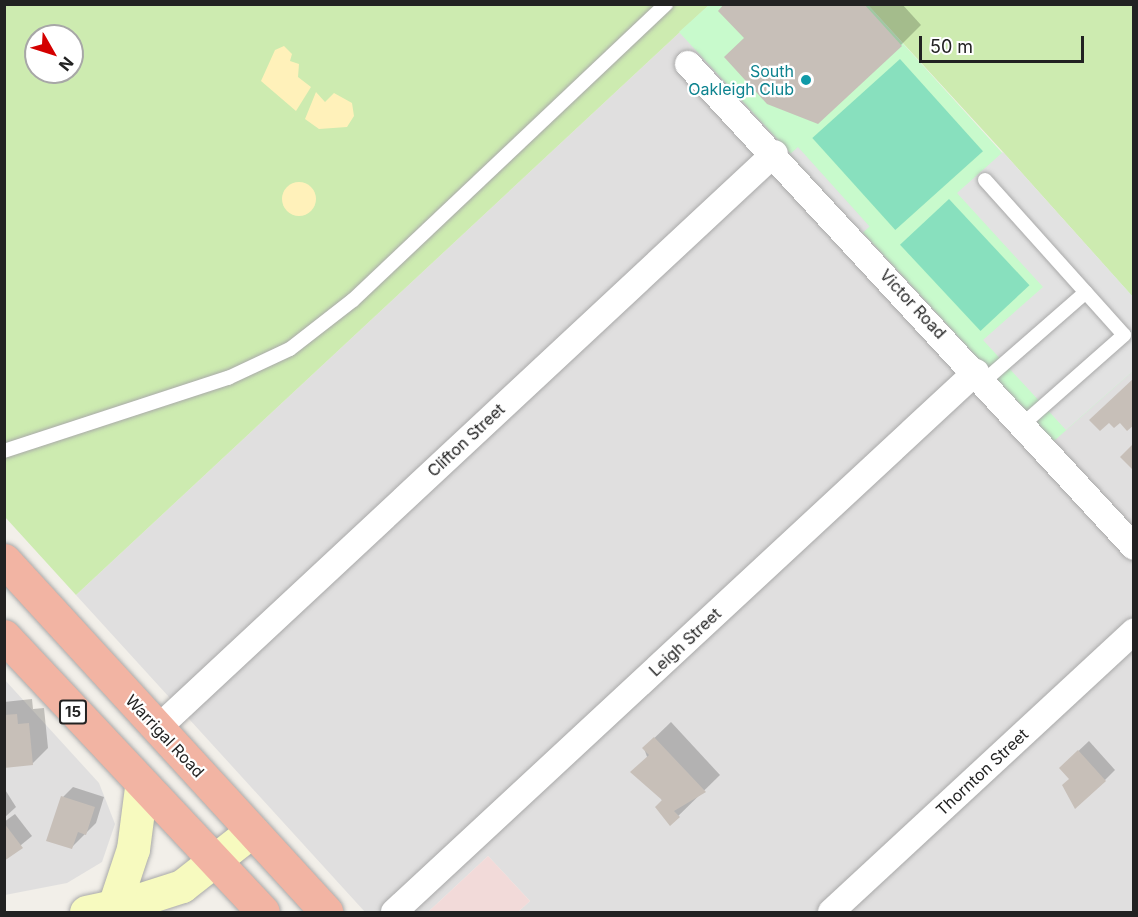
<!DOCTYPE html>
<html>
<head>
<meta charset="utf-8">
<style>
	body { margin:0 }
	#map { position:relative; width:1138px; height:917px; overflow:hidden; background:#f2efe9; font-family:Inter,sans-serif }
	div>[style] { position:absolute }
	.residential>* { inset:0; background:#e0dfdf }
	.commercial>* { inset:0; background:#f2dad9 }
	.grass>* { inset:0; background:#cdebb0 }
	.sand>* { inset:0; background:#fff1ba }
	.round { border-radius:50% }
	.park>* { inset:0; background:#c8facc }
	.pitch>* { inset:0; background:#88e0be; transform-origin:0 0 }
	.parking>* { inset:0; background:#e2e2e2; transform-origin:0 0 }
	.shadow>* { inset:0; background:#0003 }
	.building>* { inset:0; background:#c7bfb8 }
	.roads { filter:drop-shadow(0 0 2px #a9a9a9) drop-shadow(0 0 2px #a9a9a9) }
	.service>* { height:14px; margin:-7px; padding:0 7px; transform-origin:7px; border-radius:7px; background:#fff }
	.minor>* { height:26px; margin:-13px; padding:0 13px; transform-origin:13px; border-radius:13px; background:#fff }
	.secondary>* { height:33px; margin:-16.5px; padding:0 16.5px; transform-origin:16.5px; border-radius:16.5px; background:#f7fabf }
	.trunk>* { height:33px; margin:-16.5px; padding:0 16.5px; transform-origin:16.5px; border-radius:16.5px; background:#f2b4a3 }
	.dots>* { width:16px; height:16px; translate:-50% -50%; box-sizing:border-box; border:3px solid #fff; border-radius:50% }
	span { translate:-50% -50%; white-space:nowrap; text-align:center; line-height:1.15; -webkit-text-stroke:4.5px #fff; paint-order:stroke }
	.shield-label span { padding:2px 4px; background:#fff; border:2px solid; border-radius:4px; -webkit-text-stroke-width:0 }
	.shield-label { font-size:15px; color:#222; font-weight:700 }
	.culture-label { font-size:16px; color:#0d838f }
	.right { translate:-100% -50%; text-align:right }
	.street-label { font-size:16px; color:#222 }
	.frame { position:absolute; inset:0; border:6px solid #222; pointer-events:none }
	.north { position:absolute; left:24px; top:24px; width:60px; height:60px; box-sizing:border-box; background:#fff; border:2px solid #a7a7a7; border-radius:50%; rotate:129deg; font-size:16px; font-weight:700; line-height:24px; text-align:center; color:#222 }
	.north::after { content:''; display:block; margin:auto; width:21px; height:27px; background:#d40000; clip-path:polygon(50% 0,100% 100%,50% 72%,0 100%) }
	.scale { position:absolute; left:919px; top:36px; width:165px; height:27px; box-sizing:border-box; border:3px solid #222; border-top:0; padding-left:8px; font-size:18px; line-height:21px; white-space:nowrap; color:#222; -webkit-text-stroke:4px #fff; paint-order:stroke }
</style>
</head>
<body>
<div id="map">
	<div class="residential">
		<div style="clip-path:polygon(709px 5px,1133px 298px,1133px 912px,518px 912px,530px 901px,488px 856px,428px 912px,365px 912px,76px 595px)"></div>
		<div style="clip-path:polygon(4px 679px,99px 783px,115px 824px,102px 862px,67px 883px,5px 895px)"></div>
	</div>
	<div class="commercial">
		<div style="clip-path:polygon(488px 856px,530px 901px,518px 912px,428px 912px)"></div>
	</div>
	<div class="grass">
		<div style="clip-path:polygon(evenodd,5px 5px,709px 5px,76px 595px,5px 517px,5px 5px,36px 36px,72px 36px,72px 72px,36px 72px,36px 36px)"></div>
		<div style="clip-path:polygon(868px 5px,1133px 5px,1133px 297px,1003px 152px)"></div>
	</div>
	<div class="sand">
		<div style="clip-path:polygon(284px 46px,292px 54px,290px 61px,299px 64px,298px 77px,311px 87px,296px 111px,261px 81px,275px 50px)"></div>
		<div style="clip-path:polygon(316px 92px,325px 102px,334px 93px,352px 103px,354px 116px,347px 127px,319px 129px,305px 119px)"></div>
		<div class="round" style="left:282px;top:182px;width:34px;height:34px"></div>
	</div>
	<div class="park">
		<div style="clip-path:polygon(709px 5px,868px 5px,1133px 297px,1133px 371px,1054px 441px,679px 32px)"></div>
	</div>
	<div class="pitch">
		<div style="left:900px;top:59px;width:124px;height:118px;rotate:48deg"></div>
		<div style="left:949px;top:199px;width:118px;height:67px;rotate:47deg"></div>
	</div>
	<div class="parking">
		<div style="left:798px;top:147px;width:107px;height:10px;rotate:48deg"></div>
		<div style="clip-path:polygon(1003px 152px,1133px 297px,1133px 371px,1066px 430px,983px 340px,1043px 287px,957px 193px)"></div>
	</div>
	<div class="shadow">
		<div style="clip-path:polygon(726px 4px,902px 4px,921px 25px,901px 45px,745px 38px)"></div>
		<div style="clip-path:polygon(32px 699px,33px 709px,44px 708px,48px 748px,32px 764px,4px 767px,4px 702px)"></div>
		<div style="clip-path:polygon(671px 722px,720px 775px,670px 824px,644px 748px)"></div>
		<div style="clip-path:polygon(1089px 741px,1115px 770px,1105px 780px,1070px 779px,1071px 758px)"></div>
		<div style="clip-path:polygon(73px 787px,104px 797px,96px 823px,72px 847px,63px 797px)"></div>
		<div style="clip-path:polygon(4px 788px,16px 807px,4px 818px)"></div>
		<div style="clip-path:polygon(15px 814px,32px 836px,4px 859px,4px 822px)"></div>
	</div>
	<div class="building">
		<div style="clip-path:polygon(724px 4px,864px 4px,902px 46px,818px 124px,767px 104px,724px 57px,744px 38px,718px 11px)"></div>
		<div style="clip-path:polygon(1134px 378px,1134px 425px,1127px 431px,1120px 423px,1114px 428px,1109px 423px,1100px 431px,1089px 420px)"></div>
		<div style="clip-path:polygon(1134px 443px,1134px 471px,1120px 457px)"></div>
		<div style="clip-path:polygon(17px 714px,18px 724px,29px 723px,33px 765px,4px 768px,4px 715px)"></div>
		<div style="clip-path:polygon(654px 737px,706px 792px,674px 811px,680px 817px,670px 826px,655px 807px,662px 800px,630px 772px,649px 755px,642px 748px)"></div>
		<div style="clip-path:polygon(1078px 750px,1106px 781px,1075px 809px,1062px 785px,1069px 779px,1059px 768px)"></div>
		<div style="clip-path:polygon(61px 796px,95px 807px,86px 835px,78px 832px,72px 849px,46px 841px)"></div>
		<div style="clip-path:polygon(4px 823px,23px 848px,4px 861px)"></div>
	</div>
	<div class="roads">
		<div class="service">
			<div style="left:985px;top:180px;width:208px;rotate:48.1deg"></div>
			<div style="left:1124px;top:335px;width:135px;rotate:138.6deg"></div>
			<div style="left:984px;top:381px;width:135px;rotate:-41.1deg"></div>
			<div style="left:4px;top:451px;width:236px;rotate:-18.1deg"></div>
			<div style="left:228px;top:378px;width:68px;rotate:-25.1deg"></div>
			<div style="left:290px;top:349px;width:80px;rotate:-37.9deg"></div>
			<div style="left:353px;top:300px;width:431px;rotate:-43.4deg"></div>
		</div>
		<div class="minor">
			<div style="left:688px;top:64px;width:657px;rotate:47.28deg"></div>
			<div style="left:158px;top:728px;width:843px;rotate:-42.98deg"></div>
			<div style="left:394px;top:912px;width:794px;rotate:-42.86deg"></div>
			<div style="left:831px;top:912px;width:413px;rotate:-42.8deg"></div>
		</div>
		<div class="secondary">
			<div style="left:126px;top:904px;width:59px;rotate:-17.8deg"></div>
			<div style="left:182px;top:886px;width:89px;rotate:-38.2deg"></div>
			<div style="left:86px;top:912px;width:29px;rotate:-12deg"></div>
			<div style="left:114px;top:906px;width:60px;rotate:-71.6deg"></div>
			<div style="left:133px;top:849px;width:63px;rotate:-82.6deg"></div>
		</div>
		<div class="trunk">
			<div style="left:4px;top:560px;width:477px;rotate:47.5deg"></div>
			<div style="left:4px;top:636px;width:378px;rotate:46.8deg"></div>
		</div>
	</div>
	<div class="dots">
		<div style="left:806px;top:80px;background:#0f9aa8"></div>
	</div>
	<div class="shield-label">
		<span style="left:73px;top:712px">15</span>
	</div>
	<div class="culture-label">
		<span class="right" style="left:794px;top:80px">South<br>Oakleigh Club</span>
	</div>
	<div class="street-label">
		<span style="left:913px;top:304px;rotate:47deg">Victor Road</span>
		<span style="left:466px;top:440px;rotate:-43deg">Clifton Street</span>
		<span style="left:685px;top:642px;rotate:-43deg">Leigh Street</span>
		<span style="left:165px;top:736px;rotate:47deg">Warrigal Road</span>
		<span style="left:982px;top:772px;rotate:-43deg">Thornton Street</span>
	</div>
	<div class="frame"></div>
	<div class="north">N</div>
	<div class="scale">50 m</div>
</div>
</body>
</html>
